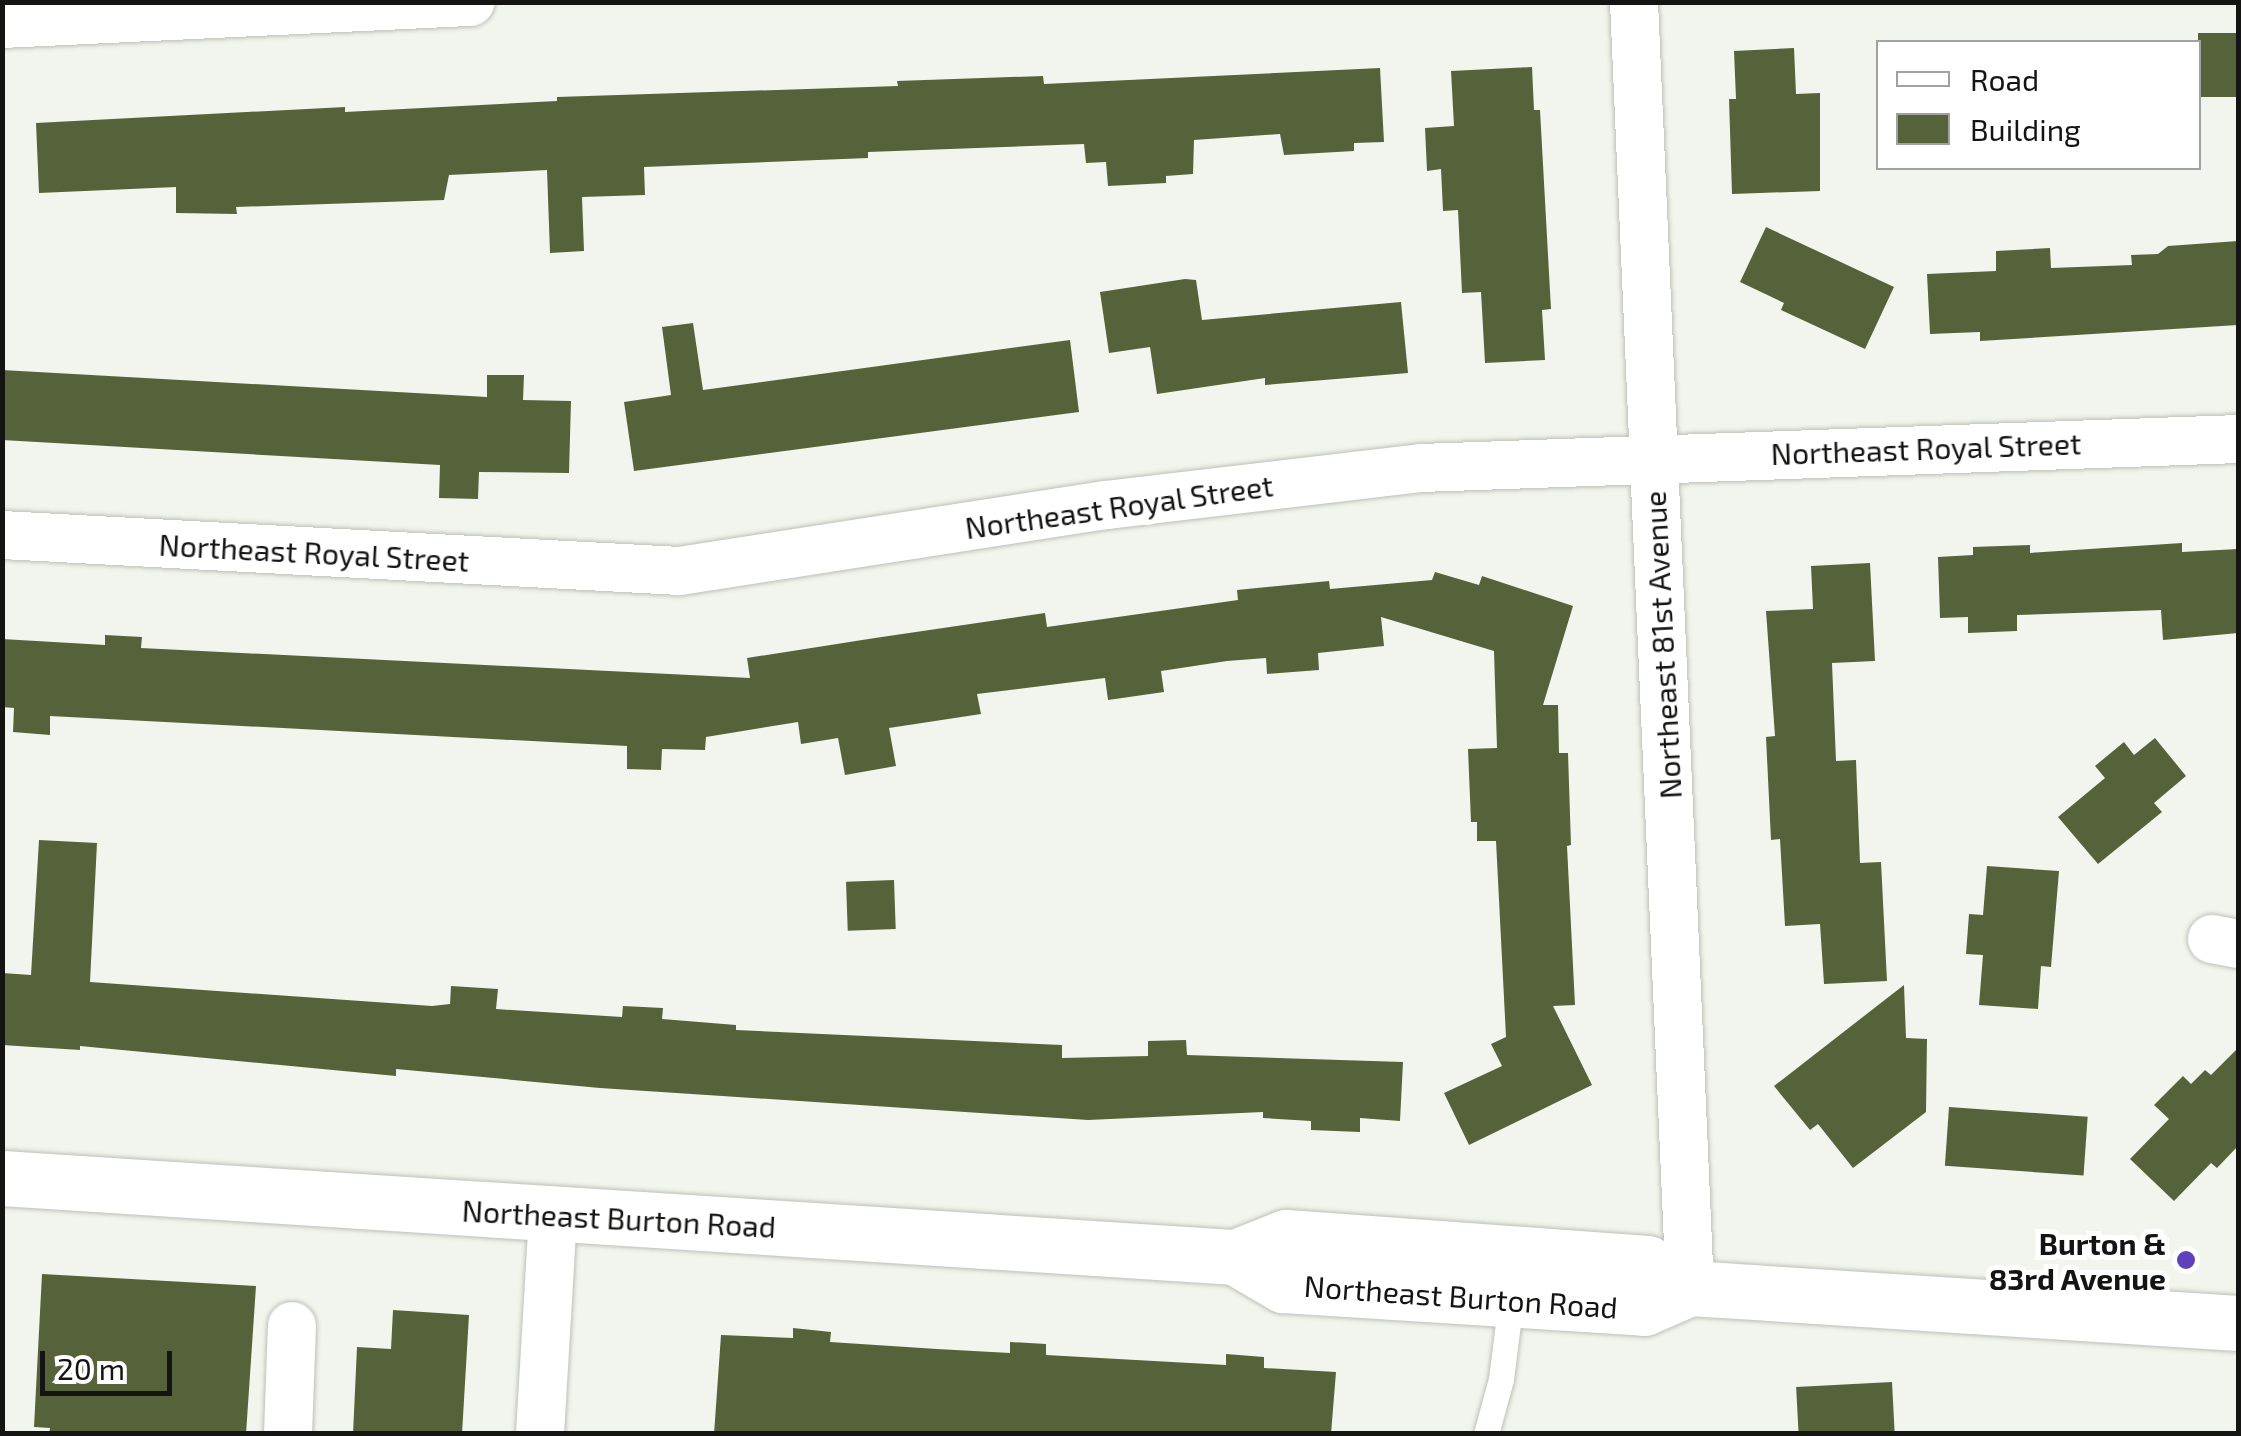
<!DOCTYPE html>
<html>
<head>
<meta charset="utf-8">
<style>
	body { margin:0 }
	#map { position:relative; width:2241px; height:1436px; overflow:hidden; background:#f2f5ed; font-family:"Exo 2",sans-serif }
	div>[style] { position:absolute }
	.building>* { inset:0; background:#56633a; transform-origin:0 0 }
	.roads { filter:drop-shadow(0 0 2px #bdc0b8) drop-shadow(0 0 2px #bdc0b8) }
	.lane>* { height:25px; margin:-12.5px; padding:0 12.5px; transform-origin:12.5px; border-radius:12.5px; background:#fff }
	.street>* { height:48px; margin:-24px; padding:0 24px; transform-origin:24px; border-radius:24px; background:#fff }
	.secondary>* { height:55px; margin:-27.5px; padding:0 27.5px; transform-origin:27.5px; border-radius:27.5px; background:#fff }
	.dots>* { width:28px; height:28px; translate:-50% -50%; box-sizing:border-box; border:5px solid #fff; border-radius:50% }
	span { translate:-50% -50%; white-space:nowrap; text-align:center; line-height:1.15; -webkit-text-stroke:10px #fff; paint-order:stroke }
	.street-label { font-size:30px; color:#141513 }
	.poi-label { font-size:30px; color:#141513; font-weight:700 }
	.right { translate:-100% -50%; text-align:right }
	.frame { position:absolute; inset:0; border:5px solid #141513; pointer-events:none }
	.legend { position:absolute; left:1876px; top:40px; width:325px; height:130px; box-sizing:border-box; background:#fff; border:2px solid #a1a1a1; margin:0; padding:12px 18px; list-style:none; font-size:30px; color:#141513 }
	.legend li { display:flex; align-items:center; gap:20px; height:50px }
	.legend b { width:50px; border:2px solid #a1a1a1 }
	.scale { position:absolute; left:40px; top:1351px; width:132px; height:45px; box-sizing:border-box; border:5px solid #141513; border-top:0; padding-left:12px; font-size:30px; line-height:35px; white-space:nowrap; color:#141513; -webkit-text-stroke:8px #fff; paint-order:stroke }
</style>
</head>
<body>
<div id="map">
	<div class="building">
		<div style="left:2198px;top:33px;width:40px;height:64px"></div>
		<div style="clip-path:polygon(1794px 48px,1796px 94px,1820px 93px,1820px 191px,1732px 194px,1729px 99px,1736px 99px,1734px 51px)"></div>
		<div style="clip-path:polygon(1532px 67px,1534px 110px,1540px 110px,1551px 309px,1542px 310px,1545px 360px,1485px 363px,1481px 292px,1462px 293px,1458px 210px,1443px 211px,1441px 169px,1427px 171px,1425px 128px,1454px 126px,1451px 71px)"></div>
		<div style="clip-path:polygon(1380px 68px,1384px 142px,1354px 143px,1354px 151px,1284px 155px,1280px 134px,1194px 140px,1193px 174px,1166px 176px,1166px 183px,1108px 186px,1106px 162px,1086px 163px,1084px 144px,868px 152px,868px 158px,644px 167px,645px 195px,582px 197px,584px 251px,550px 253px,547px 170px,449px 175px,444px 200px,236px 207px,237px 214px,176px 213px,176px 187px,39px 193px,36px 123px,345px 107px,345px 112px,557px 101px,557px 97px,898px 86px,897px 81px,1043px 76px,1044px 84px)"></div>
		<div style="clip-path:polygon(1766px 227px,1894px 287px,1865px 349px,1781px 310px,1784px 303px,1740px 282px)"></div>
		<div style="clip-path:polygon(2238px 241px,2238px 325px,1980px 341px,1980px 332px,1930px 334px,1927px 274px,1996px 271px,1996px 251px,2050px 248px,2051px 268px,2132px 265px,2131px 255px,2158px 254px,2168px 246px)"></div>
		<div style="clip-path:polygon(1185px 279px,1196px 280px,1202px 320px,1401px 302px,1408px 373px,1265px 385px,1265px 378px,1157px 394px,1150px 347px,1109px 353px,1100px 292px)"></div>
		<div style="clip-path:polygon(693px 323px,703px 390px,1070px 340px,1079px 412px,634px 471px,624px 402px,671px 395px,662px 327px)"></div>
		<div style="clip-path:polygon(2px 370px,487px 397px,487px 375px,524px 375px,523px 400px,571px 401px,569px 473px,479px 472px,478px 499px,439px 498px,440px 465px,2px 440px)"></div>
		<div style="clip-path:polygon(2182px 543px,2182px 552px,2238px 549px,2238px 633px,2163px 640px,2161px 610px,2017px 615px,2017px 631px,1968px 633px,1968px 617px,1940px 618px,1938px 557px,1973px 555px,1973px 547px,2030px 545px,2030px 553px)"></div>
		<div style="clip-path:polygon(1870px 563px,1875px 661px,1832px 663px,1836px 761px,1856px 760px,1860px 863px,1881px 862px,1887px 981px,1824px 984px,1820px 924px,1785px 926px,1780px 839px,1771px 840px,1766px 737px,1775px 736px,1766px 611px,1813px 609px,1811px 566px)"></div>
		<div style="clip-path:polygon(1435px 572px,1479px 585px,1482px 576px,1573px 606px,1543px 705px,1558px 705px,1559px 753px,1568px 753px,1571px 845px,1567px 846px,1575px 1005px,1553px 1006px,1592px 1085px,1469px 1145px,1444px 1093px,1502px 1066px,1491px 1044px,1506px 1037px,1496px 841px,1477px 841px,1477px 822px,1471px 822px,1468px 749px,1497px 748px,1494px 651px,1381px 617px,1384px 646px,1318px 653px,1319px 670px,1267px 674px,1266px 658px,1227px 661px,1161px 671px,1164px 692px,1108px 700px,1105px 678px,977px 694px,981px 714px,889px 728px,896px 766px,845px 775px,838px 738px,801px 744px,798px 722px,706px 737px,705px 750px,662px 749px,661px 770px,627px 769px,627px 746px,50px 716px,50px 735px,13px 732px,14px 708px,2px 707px,2px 639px,105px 645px,105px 635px,142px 637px,141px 648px,750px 678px,747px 658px,875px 638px,1045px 613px,1047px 627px,1238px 600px,1237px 590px,1329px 581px,1330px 589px,1432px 580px)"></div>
		<div style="clip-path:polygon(2155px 738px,2186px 776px,2154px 803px,2162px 812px,2098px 864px,2058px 817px,2105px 778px,2095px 766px,2124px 742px,2134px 755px)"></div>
		<div style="clip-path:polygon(39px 840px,97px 843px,90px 982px,432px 1006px,450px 1004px,451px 986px,498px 989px,496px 1009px,622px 1017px,623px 1006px,663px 1008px,662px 1019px,736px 1025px,736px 1030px,1062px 1045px,1062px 1058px,1148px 1056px,1148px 1041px,1186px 1040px,1187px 1055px,1403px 1062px,1400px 1121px,1360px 1118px,1360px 1132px,1311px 1130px,1311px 1121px,1263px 1118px,1263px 1112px,1088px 1120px,600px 1088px,396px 1069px,396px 1076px,80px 1046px,80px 1050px,2px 1045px,2px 973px,31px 975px)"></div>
		<div style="clip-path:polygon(1987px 866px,2059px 871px,2051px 967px,2041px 966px,2038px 1009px,1979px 1005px,1983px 955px,1966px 954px,1969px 914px,1983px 915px)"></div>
		<div style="left:894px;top:880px;width:49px;height:48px;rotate:88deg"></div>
		<div style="clip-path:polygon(1904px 985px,1906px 1038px,1927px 1039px,1926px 1112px,1853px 1168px,1818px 1124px,1810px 1130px,1774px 1086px)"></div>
		<div style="clip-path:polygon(2238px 1048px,2238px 1146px,2217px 1168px,2211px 1163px,2174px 1201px,2130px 1159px,2169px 1119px,2154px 1105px,2183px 1076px,2191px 1084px,2205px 1070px,2211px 1075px)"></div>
		<div style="left:1949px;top:1107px;width:139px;height:59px;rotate:4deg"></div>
		<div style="clip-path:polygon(42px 1274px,256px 1286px,246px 1434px,49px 1434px,50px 1428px,34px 1427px)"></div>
		<div style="clip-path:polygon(393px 1310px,469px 1315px,462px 1434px,353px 1434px,357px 1347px,391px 1349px)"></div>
		<div style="clip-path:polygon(793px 1328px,831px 1332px,830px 1342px,937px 1349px,1010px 1353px,1010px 1342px,1046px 1344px,1046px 1355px,1226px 1365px,1226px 1354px,1264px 1357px,1264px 1368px,1336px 1372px,1331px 1434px,714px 1434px,721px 1335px,793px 1338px)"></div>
		<div style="left:1892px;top:1382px;width:52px;height:96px;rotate:87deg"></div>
	</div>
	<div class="roads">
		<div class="lane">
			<div style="left:1486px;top:1434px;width:57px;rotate:-74.7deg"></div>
			<div style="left:1501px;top:1379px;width:80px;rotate:-82.8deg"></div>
		</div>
		<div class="street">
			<div style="left:1634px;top:2px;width:1287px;rotate:87.51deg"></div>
			<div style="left:2px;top:24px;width:469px;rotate:-2.7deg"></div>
			<div style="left:2px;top:535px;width:678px;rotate:3.04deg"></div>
			<div style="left:679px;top:571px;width:432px;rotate:-8.8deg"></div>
			<div style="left:1106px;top:505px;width:317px;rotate:-6.7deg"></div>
			<div style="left:1421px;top:468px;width:818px;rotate:-2.03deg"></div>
			<div style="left:2212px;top:939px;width:26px;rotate:11deg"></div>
			<div style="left:288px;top:1434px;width:108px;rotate:-87.9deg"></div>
			<div style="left:540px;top:1434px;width:220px;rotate:-86.6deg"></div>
		</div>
		<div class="secondary">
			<div style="left:2px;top:1178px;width:1236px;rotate:3.67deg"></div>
			<div style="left:1235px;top:1257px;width:55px;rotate:-21.4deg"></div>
			<div style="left:1286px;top:1237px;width:362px;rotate:4.1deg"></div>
			<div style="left:1647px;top:1263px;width:50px;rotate:30.2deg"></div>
			<div style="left:1690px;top:1288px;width:549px;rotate:3.65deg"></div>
			<div style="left:1235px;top:1257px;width:56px;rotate:30.3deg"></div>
			<div style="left:1283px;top:1285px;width:362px;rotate:3.6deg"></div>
			<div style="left:1644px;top:1308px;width:50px;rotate:-23.5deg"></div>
		</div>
	</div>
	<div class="dots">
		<div style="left:2186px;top:1260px;background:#5f41b9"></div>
	</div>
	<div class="street-label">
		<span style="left:1926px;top:448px;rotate:-2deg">Northeast Royal Street</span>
		<span style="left:1119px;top:506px;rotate:-8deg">Northeast Royal Street</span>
		<span style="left:314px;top:552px;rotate:3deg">Northeast Royal Street</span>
		<span style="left:1662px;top:645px;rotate:-93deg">Northeast 81st Avenue</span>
		<span style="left:619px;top:1218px;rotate:3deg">Northeast Burton Road</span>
		<span style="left:1461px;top:1296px;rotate:4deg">Northeast Burton Road</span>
	</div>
	<div class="poi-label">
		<span class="right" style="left:2166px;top:1260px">Burton &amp;<br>83rd Avenue</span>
	</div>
	<div class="frame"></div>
	<ul class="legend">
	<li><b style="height:12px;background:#fff"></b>Road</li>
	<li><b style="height:28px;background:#56633a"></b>Building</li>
	</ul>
	<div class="scale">20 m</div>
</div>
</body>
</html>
